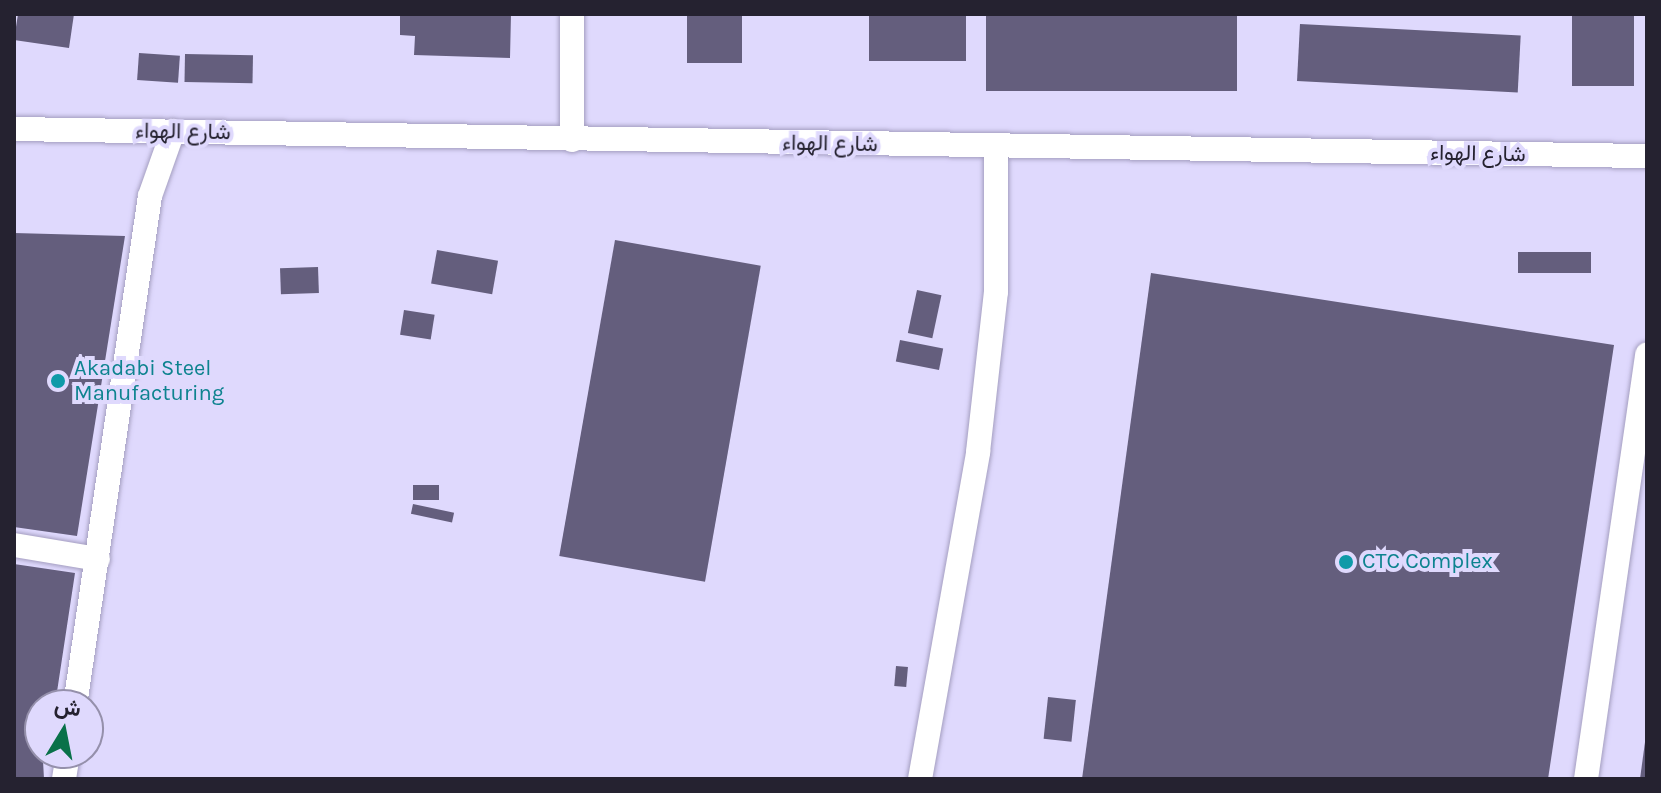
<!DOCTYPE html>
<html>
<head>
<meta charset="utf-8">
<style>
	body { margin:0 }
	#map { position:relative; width:1661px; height:793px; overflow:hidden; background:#dfd9fd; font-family:Karla,Vazirmatn,sans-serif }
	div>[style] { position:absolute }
	.building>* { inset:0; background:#645e7d; transform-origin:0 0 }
	.roads { filter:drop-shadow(0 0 2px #a49ec0) drop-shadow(0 0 2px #a49ec0) }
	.minor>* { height:24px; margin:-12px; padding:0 12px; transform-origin:12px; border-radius:12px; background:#fff }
	.dots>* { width:22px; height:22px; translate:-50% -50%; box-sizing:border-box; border:4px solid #dfd9fd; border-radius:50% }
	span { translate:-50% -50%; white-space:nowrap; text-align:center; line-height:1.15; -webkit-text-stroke:8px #dfd9fd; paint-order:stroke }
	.street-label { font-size:22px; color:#252230 }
	.culture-label { font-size:22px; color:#0d838f }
	.left { translate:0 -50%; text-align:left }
	.frame { position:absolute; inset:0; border:16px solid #252230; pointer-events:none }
	.north { position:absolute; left:24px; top:689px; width:80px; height:80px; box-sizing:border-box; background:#dfd9fd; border:2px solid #9590ab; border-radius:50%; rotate:10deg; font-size:22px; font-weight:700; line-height:32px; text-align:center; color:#252230 }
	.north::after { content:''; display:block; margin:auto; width:28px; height:36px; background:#097149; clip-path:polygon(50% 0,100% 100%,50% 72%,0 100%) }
</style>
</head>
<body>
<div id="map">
	<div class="building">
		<div style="clip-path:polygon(18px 14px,74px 14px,69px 48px,14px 40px)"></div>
		<div style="clip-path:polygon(400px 14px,511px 14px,510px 58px,414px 55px,415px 36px,400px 35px)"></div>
		<div style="left:687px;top:14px;width:55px;height:49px"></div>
		<div style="left:869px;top:14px;width:97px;height:47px"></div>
		<div style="left:986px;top:14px;width:251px;height:77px"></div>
		<div style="left:1572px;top:14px;width:62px;height:72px"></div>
		<div style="left:1300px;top:24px;width:221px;height:57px;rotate:3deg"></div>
		<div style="left:139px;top:53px;width:41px;height:27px;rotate:4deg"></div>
		<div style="left:185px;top:54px;width:68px;height:28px;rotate:1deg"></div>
		<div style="clip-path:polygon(14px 233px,125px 236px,77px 536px,14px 527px)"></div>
		<div style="left:615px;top:240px;width:148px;height:321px;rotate:10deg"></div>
		<div style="left:437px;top:250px;width:62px;height:34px;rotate:10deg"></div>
		<div style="left:1518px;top:252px;width:73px;height:21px"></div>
		<div style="left:318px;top:267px;width:26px;height:38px;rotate:88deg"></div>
		<div style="clip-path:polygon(1151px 273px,1614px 345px,1548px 779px,1082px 779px)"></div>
		<div style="left:917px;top:290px;width:25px;height:44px;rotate:12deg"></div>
		<div style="left:404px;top:310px;width:31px;height:25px;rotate:9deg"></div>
		<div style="left:900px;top:340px;width:44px;height:22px;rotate:11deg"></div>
		<div style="left:413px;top:485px;width:26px;height:15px"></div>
		<div style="left:413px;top:504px;width:42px;height:10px;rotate:12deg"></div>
		<div style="clip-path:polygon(14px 564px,75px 573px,55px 705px,40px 705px,44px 779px,14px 779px)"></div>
		<div style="left:896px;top:666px;width:12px;height:20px;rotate:5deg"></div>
		<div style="left:1048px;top:697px;width:28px;height:42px;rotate:6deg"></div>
		<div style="clip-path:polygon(1645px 742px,1647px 779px,1640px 779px)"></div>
	</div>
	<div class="roads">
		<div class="minor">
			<div style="left:572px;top:14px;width:126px;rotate:90deg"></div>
			<div style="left:14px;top:129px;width:1633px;rotate:0.95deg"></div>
			<div style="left:14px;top:545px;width:85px;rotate:9.5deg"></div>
			<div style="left:75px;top:705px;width:514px;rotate:-81.62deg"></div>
			<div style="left:150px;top:196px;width:69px;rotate:-70.5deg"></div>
			<div style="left:64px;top:779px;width:26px;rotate:-81deg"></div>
			<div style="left:920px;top:779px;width:332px;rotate:-79.9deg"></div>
			<div style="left:978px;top:452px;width:161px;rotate:-83.6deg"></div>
			<div style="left:996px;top:292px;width:144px;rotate:-90deg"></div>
			<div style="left:1586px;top:779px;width:429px;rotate:-81.8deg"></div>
		</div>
	</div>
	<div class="dots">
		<div style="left:58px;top:381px;background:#0f9aa8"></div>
		<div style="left:1346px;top:562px;background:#0f9aa8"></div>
	</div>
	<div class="street-label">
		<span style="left:183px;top:132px;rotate:1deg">شارع الهواء</span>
		<span style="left:830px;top:144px;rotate:1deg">شارع الهواء</span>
		<span style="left:1478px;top:154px;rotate:1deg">شارع الهواء</span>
	</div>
	<div class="culture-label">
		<span class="left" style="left:74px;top:381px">Akadabi Steel<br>Manufacturing</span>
		<span class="left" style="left:1362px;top:562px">CTC Complex</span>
	</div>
	<div class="frame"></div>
	<div class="north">ش</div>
</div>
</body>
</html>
